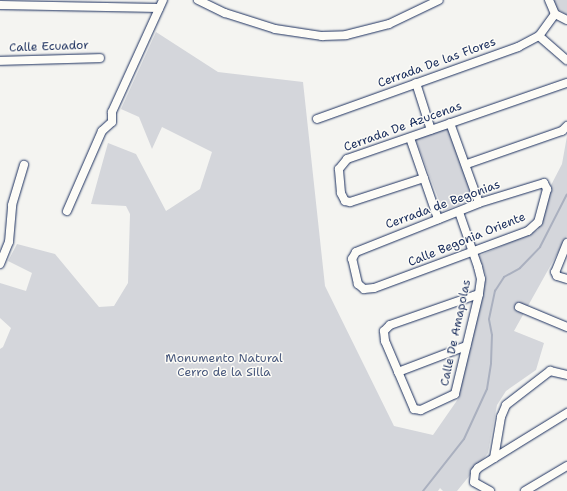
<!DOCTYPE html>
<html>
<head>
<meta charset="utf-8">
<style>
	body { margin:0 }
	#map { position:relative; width:567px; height:491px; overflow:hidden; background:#f4f4f1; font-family:"Shantell Sans",sans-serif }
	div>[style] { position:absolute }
	.green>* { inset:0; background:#d4d6db; transform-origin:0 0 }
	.stream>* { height:2px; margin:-1px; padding:0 1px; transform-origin:1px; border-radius:1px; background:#aab0bf }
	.roads { filter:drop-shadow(0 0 1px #1b2f5e) drop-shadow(0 0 1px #1b2f5e) }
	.minor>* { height:8px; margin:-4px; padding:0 4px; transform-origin:4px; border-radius:4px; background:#fdfcf7 }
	span { translate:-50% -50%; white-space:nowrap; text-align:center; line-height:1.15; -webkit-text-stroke:3px #fdfcf7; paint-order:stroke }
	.street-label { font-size:12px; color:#1b2f5e }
	.park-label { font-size:12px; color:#49597d }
</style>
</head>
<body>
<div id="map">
	<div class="green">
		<div style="clip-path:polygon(552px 0,567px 0,567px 15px,554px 7px)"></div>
		<div style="clip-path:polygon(156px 32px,218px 72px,303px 82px,325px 286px,394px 426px,433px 435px,458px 399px,486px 276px,479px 256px,538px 230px,548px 191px,562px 164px,567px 136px,567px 236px,514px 331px,544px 343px,536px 370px,506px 391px,497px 405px,488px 453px,457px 491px,443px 491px,440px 488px,438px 491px,0 491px,0 349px,3px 347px,11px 328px,0 318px,0 283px,26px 291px,32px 273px,8px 261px,17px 244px,55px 254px,99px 307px,114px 306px,128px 283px,130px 214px,126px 206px,91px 204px,108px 143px,136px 154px,166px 211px,200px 189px,212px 152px,162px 127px,152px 149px,139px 117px,121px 109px)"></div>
		<div style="left:449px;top:126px;width:77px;height:36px;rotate:69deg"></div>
	</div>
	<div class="stream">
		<div style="left:423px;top:491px;width:66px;rotate:-51.7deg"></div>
		<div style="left:464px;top:439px;width:55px;rotate:-65.3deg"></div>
		<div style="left:487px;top:389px;width:26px;rotate:-81deg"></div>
		<div style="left:491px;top:363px;width:28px;rotate:-88deg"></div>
		<div style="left:492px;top:335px;width:16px;rotate:-101deg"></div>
		<div style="left:489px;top:319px;width:29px;rotate:-78deg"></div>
		<div style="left:495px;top:291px;width:17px;rotate:-57deg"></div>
		<div style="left:504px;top:277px;width:18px;rotate:-29deg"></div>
		<div style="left:520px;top:268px;width:29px;rotate:-46deg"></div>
		<div style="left:540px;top:247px;width:59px;rotate:-63deg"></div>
	</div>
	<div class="roads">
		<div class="minor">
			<div style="left:198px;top:0;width:30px;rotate:26deg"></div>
			<div style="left:225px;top:13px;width:52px;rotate:17.7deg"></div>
			<div style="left:275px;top:29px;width:48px;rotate:8.5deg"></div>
			<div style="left:322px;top:36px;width:24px;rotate:-2deg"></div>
			<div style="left:346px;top:35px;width:44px;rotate:-14.3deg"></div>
			<div style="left:389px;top:24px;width:55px;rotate:-25.6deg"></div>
			<div style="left:549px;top:0;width:15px;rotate:67deg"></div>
			<div style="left:555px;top:14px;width:13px;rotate:27deg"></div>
			<div style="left:0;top:5px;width:159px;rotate:1.1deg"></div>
			<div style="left:539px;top:36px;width:37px;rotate:41deg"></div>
			<div style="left:0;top:61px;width:100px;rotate:-1.7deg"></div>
			<div style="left:416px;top:83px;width:49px;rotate:72.3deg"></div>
			<div style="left:317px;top:119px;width:214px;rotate:-19.7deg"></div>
			<div style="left:518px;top:47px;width:24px;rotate:-28deg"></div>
			<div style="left:539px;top:36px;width:27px;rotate:-54deg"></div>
			<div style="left:450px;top:123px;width:85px;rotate:70.1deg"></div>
			<div style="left:410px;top:138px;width:86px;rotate:70.9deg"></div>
			<div style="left:467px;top:164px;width:101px;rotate:-19.2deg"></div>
			<div style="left:562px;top:131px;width:7px;rotate:-45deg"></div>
			<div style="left:424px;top:178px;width:78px;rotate:162deg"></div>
			<div style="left:350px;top:202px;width:5px;rotate:-169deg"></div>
			<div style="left:345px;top:201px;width:9px;rotate:-117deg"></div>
			<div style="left:341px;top:193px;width:24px;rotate:-95deg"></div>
			<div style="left:339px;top:169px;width:13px;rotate:-51deg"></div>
			<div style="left:347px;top:159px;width:233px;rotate:-19.1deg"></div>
			<div style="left:544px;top:183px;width:7px;rotate:63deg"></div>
			<div style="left:547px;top:189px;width:34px;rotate:105deg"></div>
			<div style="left:538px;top:222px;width:13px;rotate:138deg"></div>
			<div style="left:528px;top:231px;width:164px;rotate:159.7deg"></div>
			<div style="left:374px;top:288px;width:10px;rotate:174deg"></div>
			<div style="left:364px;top:289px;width:8px;rotate:-140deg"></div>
			<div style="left:358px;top:284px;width:26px;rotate:-103deg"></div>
			<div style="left:352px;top:259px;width:8px;rotate:-60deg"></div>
			<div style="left:356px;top:252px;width:132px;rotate:-21.7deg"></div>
			<div style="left:479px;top:203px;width:68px;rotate:-17.1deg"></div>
			<div style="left:67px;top:211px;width:87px;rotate:-66.4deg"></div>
			<div style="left:102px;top:131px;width:13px;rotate:-42deg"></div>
			<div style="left:112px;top:122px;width:10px;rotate:-90deg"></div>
			<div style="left:112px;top:112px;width:123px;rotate:-65.5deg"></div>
			<div style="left:459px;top:212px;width:58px;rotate:70.9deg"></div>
			<div style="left:478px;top:267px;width:12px;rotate:76deg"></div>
			<div style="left:481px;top:279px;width:15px;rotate:98deg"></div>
			<div style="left:479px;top:294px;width:103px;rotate:103.5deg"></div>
			<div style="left:455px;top:394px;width:38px;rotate:155deg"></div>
			<div style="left:421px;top:410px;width:7px;rotate:-172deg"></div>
			<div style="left:414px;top:409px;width:74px;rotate:-113.1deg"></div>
			<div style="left:385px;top:341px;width:10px;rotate:-96deg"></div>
			<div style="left:384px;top:331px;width:8px;rotate:-45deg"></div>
			<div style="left:390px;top:325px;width:94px;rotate:-19.2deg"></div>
			<div style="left:567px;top:243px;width:31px;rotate:112deg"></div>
			<div style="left:555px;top:272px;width:4px;rotate:63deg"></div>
			<div style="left:557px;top:276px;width:10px;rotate:17deg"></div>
			<div style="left:0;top:264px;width:24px;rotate:-68deg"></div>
			<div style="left:9px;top:242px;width:37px;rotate:-85deg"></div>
			<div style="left:12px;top:205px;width:42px;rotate:-73.3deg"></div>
			<div style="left:519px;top:307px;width:52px;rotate:22.6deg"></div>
			<div style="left:398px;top:372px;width:73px;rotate:-20.9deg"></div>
			<div style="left:494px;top:458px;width:42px;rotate:-80.3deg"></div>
			<div style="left:501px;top:417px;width:13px;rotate:-67deg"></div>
			<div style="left:506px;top:405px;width:56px;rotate:-37.7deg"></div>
			<div style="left:550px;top:371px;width:17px;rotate:13deg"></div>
			<div style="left:490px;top:491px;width:18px;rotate:-151deg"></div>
			<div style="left:474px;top:482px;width:10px;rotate:-84deg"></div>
			<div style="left:475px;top:472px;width:5px;rotate:-53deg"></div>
			<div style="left:478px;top:468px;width:105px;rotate:-31.7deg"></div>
			<div style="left:525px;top:491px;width:49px;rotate:-30.8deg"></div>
		</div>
	</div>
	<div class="street-label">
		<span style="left:49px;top:47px;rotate:-2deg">Calle Ecuador</span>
		<span style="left:437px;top:63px;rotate:-20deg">Cerrada De las Flores</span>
		<span style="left:403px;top:127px;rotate:-20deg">Cerrada De Azucenas</span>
		<span style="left:443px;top:205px;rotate:-20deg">Cerrada de Begonias</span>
		<span style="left:467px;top:240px;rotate:-22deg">Calle Begonia Oriente</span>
		<span style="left:456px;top:333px;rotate:-78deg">Calle De Amapolas</span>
	</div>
	<div class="park-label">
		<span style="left:224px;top:366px">Monumento Natural<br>Cerro de la Silla</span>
	</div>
</div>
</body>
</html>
